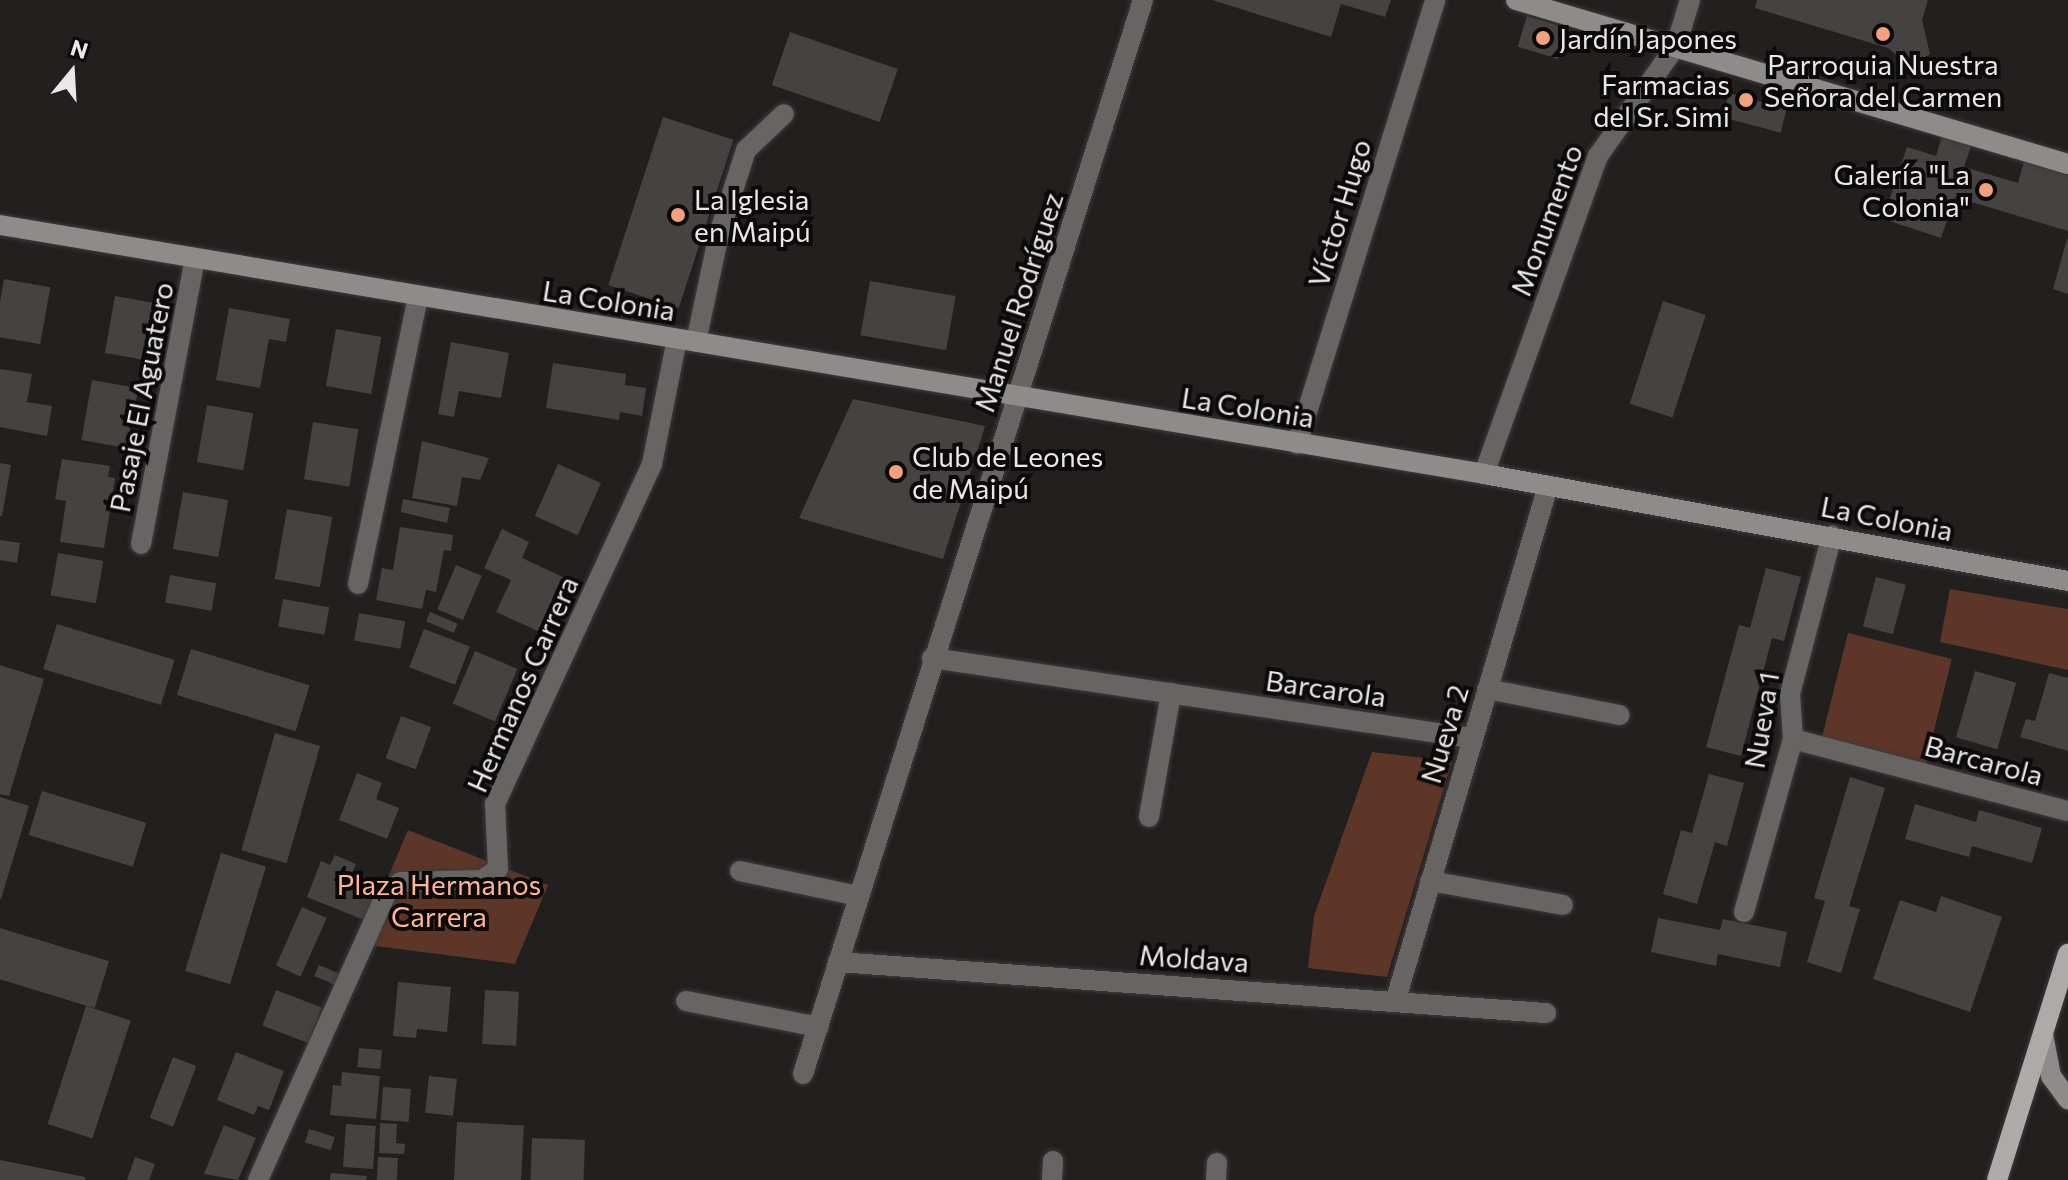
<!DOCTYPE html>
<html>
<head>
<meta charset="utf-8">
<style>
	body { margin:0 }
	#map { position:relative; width:2068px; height:1180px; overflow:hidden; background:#221f1f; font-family:Commissioner,sans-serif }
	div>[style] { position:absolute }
	.green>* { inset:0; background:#5d3627; transform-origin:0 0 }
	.building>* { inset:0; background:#454342; transform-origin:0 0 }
	.roads { filter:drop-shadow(0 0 2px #3e3b3b) drop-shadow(0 0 2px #3e3b3b) }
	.street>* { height:20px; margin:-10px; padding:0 10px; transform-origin:10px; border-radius:10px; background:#666564 }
	.secondary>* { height:20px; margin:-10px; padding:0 10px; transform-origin:10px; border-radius:10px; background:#8e8c8b }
	.primary>* { height:20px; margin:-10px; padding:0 10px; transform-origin:10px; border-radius:10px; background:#adaaa9 }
	.dots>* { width:22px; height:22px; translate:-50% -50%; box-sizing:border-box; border:4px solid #0b0a09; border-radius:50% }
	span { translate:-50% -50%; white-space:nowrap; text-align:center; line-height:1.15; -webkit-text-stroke:8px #0b0a09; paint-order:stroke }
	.poi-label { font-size:28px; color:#e9e7e7 }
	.left { translate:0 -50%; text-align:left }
	.right { translate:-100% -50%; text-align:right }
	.street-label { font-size:28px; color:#e9e7e7 }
	.park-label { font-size:28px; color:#ffb497 }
	.north { position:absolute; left:32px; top:32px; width:80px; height:80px; -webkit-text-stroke:6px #0b0a09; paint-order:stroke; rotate:18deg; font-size:22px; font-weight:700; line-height:32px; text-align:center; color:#e9e7e7 }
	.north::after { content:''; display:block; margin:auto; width:28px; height:36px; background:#e9e7e7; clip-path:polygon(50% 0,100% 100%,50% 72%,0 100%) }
</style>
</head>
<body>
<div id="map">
	<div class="green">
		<div style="clip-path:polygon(1950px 589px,2068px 609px,2068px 670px,1940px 642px)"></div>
		<div style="left:1848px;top:633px;width:107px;height:109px;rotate:14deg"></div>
		<div style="clip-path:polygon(1372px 752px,1452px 761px,1387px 977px,1308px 968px,1314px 916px)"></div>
		<div style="clip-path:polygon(408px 830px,548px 885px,515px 964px,360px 944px)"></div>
	</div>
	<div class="building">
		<div style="clip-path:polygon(1212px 0,1391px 0,1385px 17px,1341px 4px,1331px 37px)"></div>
		<div style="clip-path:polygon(1757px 0,1928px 0,1922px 20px,1930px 54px,1910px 66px,1888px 48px,1755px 8px)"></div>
		<div style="left:1527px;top:16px;width:42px;height:32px;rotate:17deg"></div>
		<div style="left:790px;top:32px;width:114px;height:56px;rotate:19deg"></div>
		<div style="left:1729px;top:93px;width:60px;height:25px;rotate:15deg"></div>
		<div style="left:663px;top:117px;width:74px;height:177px;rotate:18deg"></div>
		<div style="clip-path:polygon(1942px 136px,1971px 146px,1964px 167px,2018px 183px,2025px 158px,2068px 172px,2068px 231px,1955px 197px,1941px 238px,1883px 219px,1907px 147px,1936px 156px)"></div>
		<div style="clip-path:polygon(2067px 239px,2068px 239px,2068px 294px,2053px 289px)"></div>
		<div style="left:4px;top:279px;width:47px;height:58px;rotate:10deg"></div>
		<div style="left:870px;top:281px;width:87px;height:55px;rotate:10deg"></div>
		<div style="left:115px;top:296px;width:46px;height:58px;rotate:10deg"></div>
		<div style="left:1663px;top:301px;width:45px;height:108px;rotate:18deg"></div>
		<div style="clip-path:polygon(229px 308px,290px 319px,286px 342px,269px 339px,260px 388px,216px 380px)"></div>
		<div style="left:336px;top:329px;width:46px;height:58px;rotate:10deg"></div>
		<div style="clip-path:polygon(451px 342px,509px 353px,501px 398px,459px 391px,454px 417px,438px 414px)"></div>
		<div style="clip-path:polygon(553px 363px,626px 374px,625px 385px,646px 388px,642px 416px,620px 412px,619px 420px,546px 408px)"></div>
		<div style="clip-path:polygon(0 369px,32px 374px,27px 402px,52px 406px,47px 436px,0 427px)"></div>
		<div style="left:92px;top:380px;width:47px;height:61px;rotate:10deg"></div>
		<div style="clip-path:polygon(853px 399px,985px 426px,943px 559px,799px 518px)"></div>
		<div style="left:207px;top:405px;width:47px;height:58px;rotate:10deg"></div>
		<div style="left:313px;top:422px;width:46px;height:58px;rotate:9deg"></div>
		<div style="clip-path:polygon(422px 441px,489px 458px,480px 480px,462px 477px,457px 506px,412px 498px)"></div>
		<div style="clip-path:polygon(62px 459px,110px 466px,108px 477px,115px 478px,104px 548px,60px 542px,66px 501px,55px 499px)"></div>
		<div style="clip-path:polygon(0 463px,11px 465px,2px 516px,0 516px)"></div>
		<div style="left:558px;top:464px;width:47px;height:57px;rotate:24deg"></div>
		<div style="left:183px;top:492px;width:46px;height:58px;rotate:10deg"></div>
		<div style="clip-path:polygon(403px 499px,450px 508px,447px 523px,401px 512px)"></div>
		<div style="left:287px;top:509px;width:46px;height:71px;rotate:10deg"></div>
		<div style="clip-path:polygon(400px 527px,453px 535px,451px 551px,444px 550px,436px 592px,426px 590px,422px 609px,376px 600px,382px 568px,393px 570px)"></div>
		<div style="clip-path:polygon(502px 529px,529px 542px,522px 558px,563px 577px,538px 631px,496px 612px,511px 580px,484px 568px)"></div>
		<div style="clip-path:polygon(0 540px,20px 543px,17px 563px,0 560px)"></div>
		<div style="left:58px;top:553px;width:46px;height:43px;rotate:10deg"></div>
		<div style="left:456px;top:565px;width:28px;height:48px;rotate:23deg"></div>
		<div style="clip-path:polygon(1766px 568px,1801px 577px,1784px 641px,1772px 638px,1741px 756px,1706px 747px,1739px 625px,1750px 628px)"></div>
		<div style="left:170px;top:575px;width:47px;height:28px;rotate:10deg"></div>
		<div style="left:1876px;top:577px;width:31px;height:51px;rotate:15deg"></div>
		<div style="left:283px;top:599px;width:47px;height:28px;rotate:10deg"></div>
		<div style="left:430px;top:612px;width:30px;height:10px;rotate:23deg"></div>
		<div style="left:359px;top:613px;width:47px;height:28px;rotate:10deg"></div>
		<div style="left:57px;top:624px;width:123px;height:47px;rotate:17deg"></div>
		<div style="left:424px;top:629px;width:49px;height:41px;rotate:21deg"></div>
		<div style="left:191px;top:649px;width:124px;height:48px;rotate:17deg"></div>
		<div style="left:475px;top:651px;width:46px;height:57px;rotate:23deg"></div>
		<div style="clip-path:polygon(0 665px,44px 679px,9px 796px,0 794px)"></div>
		<div style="left:1975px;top:671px;width:43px;height:69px;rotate:16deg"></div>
		<div style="clip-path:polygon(2049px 673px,2068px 678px,2068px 751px,2020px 737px,2026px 719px,2035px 721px)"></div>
		<div style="left:401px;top:716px;width:32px;height:45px;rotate:20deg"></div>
		<div style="left:275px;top:733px;width:47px;height:122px;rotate:16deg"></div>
		<div style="clip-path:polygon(357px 773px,382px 783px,376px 799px,399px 808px,387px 839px,339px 820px)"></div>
		<div style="clip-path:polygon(1709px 774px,1744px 783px,1727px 846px,1715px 842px,1697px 904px,1663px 894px,1681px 830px,1692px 833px)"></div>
		<div style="clip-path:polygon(1850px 777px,1885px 788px,1849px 906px,1860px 909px,1841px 973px,1807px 962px,1825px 901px,1814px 898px)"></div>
		<div style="left:42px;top:791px;width:109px;height:46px;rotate:17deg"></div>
		<div style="clip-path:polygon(0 797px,29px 806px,1px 899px,0 899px)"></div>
		<div style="clip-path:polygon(1915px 804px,1976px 822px,1979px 810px,2042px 828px,2032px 863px,1972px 846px,1969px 857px,1905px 839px)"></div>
		<div style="left:221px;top:853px;width:47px;height:123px;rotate:17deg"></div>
		<div style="clip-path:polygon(335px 855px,356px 864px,352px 873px,379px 883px,364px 920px,307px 897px,321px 861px,330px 865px)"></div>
		<div style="clip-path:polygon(1941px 896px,2002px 917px,1970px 1012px,1873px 979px,1900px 900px,1936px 912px)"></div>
		<div style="left:302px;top:907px;width:27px;height:64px;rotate:24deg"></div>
		<div style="clip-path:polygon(1658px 918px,1720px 930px,1723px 919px,1787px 932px,1780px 967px,1718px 954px,1716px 966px,1651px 952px)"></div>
		<div style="left:0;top:928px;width:114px;height:49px;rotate:17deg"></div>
		<div style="left:319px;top:965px;width:25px;height:12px;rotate:23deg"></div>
		<div style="clip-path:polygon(398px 982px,451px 987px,447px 1032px,417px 1029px,416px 1038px,393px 1036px)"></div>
		<div style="left:276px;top:990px;width:49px;height:38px;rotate:21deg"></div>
		<div style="left:485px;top:990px;width:34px;height:54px;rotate:3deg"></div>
		<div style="left:86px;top:1006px;width:47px;height:124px;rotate:18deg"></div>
		<div style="left:359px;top:1048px;width:23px;height:19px;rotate:5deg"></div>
		<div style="clip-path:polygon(236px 1052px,284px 1071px,269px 1110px,258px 1106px,254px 1115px,217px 1100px)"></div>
		<div style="left:173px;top:1057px;width:25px;height:65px;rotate:21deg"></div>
		<div style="clip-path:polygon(342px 1072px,380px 1076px,376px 1119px,330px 1115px,333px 1085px,341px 1086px)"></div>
		<div style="left:429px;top:1076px;width:28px;height:37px;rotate:6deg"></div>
		<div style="left:383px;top:1087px;width:28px;height:33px;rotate:4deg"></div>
		<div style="left:457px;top:1122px;width:67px;height:58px;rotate:3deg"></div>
		<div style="clip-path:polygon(380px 1123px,397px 1124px,396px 1143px,405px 1144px,404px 1154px,379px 1153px)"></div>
		<div style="left:346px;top:1124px;width:30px;height:43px;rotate:4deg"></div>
		<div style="clip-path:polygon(224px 1125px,256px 1138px,238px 1180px,204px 1174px)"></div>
		<div style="left:309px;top:1129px;width:27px;height:14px;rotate:17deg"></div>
		<div style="left:532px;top:1138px;width:53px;height:42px;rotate:2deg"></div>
		<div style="clip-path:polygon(135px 1157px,155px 1164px,149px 1180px,127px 1180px)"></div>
		<div style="left:378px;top:1157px;width:20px;height:23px;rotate:3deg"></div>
		<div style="clip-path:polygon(0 1160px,85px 1177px,85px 1180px,0 1180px)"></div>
		<div style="clip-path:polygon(331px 1173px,367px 1176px,366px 1180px,330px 1180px)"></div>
	</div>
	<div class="roads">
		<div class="street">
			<div style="left:696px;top:342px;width:110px;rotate:-78deg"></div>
			<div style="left:719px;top:234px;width:88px;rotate:-72.2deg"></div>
			<div style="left:746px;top:150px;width:52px;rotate:-43.5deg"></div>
			<div style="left:1297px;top:444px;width:465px;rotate:-72.7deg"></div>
			<div style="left:1484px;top:474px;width:338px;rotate:-70.3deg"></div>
			<div style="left:1598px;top:156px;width:135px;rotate:-54.7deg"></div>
			<div style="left:1676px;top:46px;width:48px;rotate:-73.1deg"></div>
			<div style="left:141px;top:544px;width:290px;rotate:-79.3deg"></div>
			<div style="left:358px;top:584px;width:292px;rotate:-78.2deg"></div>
			<div style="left:932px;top:658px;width:546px;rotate:8.43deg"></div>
			<div style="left:1487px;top:689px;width:135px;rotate:11.1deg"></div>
			<div style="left:1793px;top:739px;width:284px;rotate:14.7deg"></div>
			<div style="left:1149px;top:817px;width:126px;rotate:-79.9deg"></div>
			<div style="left:740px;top:871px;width:122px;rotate:11.9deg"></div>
			<div style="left:1430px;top:881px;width:135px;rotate:10.2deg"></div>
			<div style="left:1744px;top:912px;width:180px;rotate:-74.2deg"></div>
			<div style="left:1793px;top:739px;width:45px;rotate:-93.8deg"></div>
			<div style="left:1790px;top:694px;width:164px;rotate:-75.2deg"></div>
			<div style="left:838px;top:962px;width:710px;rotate:4.12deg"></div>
			<div style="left:1396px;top:999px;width:535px;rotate:-73.5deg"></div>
			<div style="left:686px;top:1001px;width:135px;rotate:11.1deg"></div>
			<div style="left:803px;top:1074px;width:1127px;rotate:-72.43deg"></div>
			<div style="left:258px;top:1180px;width:316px;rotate:-65.9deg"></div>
			<div style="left:387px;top:891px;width:17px;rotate:-33deg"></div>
			<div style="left:401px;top:882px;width:81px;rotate:-1.4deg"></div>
			<div style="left:482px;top:880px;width:19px;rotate:-35deg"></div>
			<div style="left:498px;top:869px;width:65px;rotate:-92.6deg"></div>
			<div style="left:495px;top:804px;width:374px;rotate:-65.2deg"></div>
			<div style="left:652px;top:464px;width:127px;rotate:-78.7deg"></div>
			<div style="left:1052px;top:1180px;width:19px;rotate:-87deg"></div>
			<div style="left:1216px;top:1180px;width:17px;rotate:-87deg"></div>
		</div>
		<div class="secondary">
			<div style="left:1516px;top:0;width:576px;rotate:16.55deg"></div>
			<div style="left:0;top:225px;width:1505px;rotate:9.52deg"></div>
			<div style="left:1484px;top:474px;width:594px;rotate:10.38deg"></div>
			<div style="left:2043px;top:1034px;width:43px;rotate:79.2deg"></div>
			<div style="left:2051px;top:1076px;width:29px;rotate:54deg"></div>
		</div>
		<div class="primary">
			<div style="left:1997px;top:1180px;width:237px;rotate:-72.6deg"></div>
		</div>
	</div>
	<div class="dots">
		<div style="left:1883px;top:34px;background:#f2a080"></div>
		<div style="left:1543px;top:38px;background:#f2a080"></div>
		<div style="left:1746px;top:100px;background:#f2a080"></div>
		<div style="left:1986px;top:190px;background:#f2a080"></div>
		<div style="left:678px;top:215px;background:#f2a080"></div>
		<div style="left:896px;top:472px;background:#f2a080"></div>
	</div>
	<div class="poi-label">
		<span class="left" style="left:1559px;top:38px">Jardín Japones</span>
		<span style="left:1883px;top:80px">Parroquia Nuestra<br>Señora del Carmen</span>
		<span class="right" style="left:1730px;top:100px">Farmacias<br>del Sr. Simi</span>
		<span class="right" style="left:1970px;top:190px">Galería "La<br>Colonia"</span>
		<span class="left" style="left:694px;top:215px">La Iglesia<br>en Maipú</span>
		<span class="left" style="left:912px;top:472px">Club de Leones<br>de Maipú</span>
	</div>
	<div class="street-label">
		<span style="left:1339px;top:213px;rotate:-73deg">Víctor Hugo</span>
		<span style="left:1546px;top:220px;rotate:-70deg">Monumento</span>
		<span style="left:609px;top:300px;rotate:9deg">La Colonia</span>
		<span style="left:1018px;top:302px;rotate:-72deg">Manuel Rodríguez</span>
		<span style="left:141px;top:397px;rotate:-79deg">Pasaje El Aguatero</span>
		<span style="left:1248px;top:407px;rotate:9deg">La Colonia</span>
		<span style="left:1887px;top:518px;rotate:11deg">La Colonia</span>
		<span style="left:522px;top:684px;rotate:-66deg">Hermanos Carrera</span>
		<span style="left:1326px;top:688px;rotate:8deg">Barcarola</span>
		<span style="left:1761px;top:720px;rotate:-81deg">Nueva 1</span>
		<span style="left:1444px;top:734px;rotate:-73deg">Nueva 2</span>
		<span style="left:1984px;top:760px;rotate:15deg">Barcarola</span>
		<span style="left:1194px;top:958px;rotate:4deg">Moldava</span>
	</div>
	<div class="park-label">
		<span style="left:439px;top:900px">Plaza Hermanos<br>Carrera</span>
	</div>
	<div class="north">N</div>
</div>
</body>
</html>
